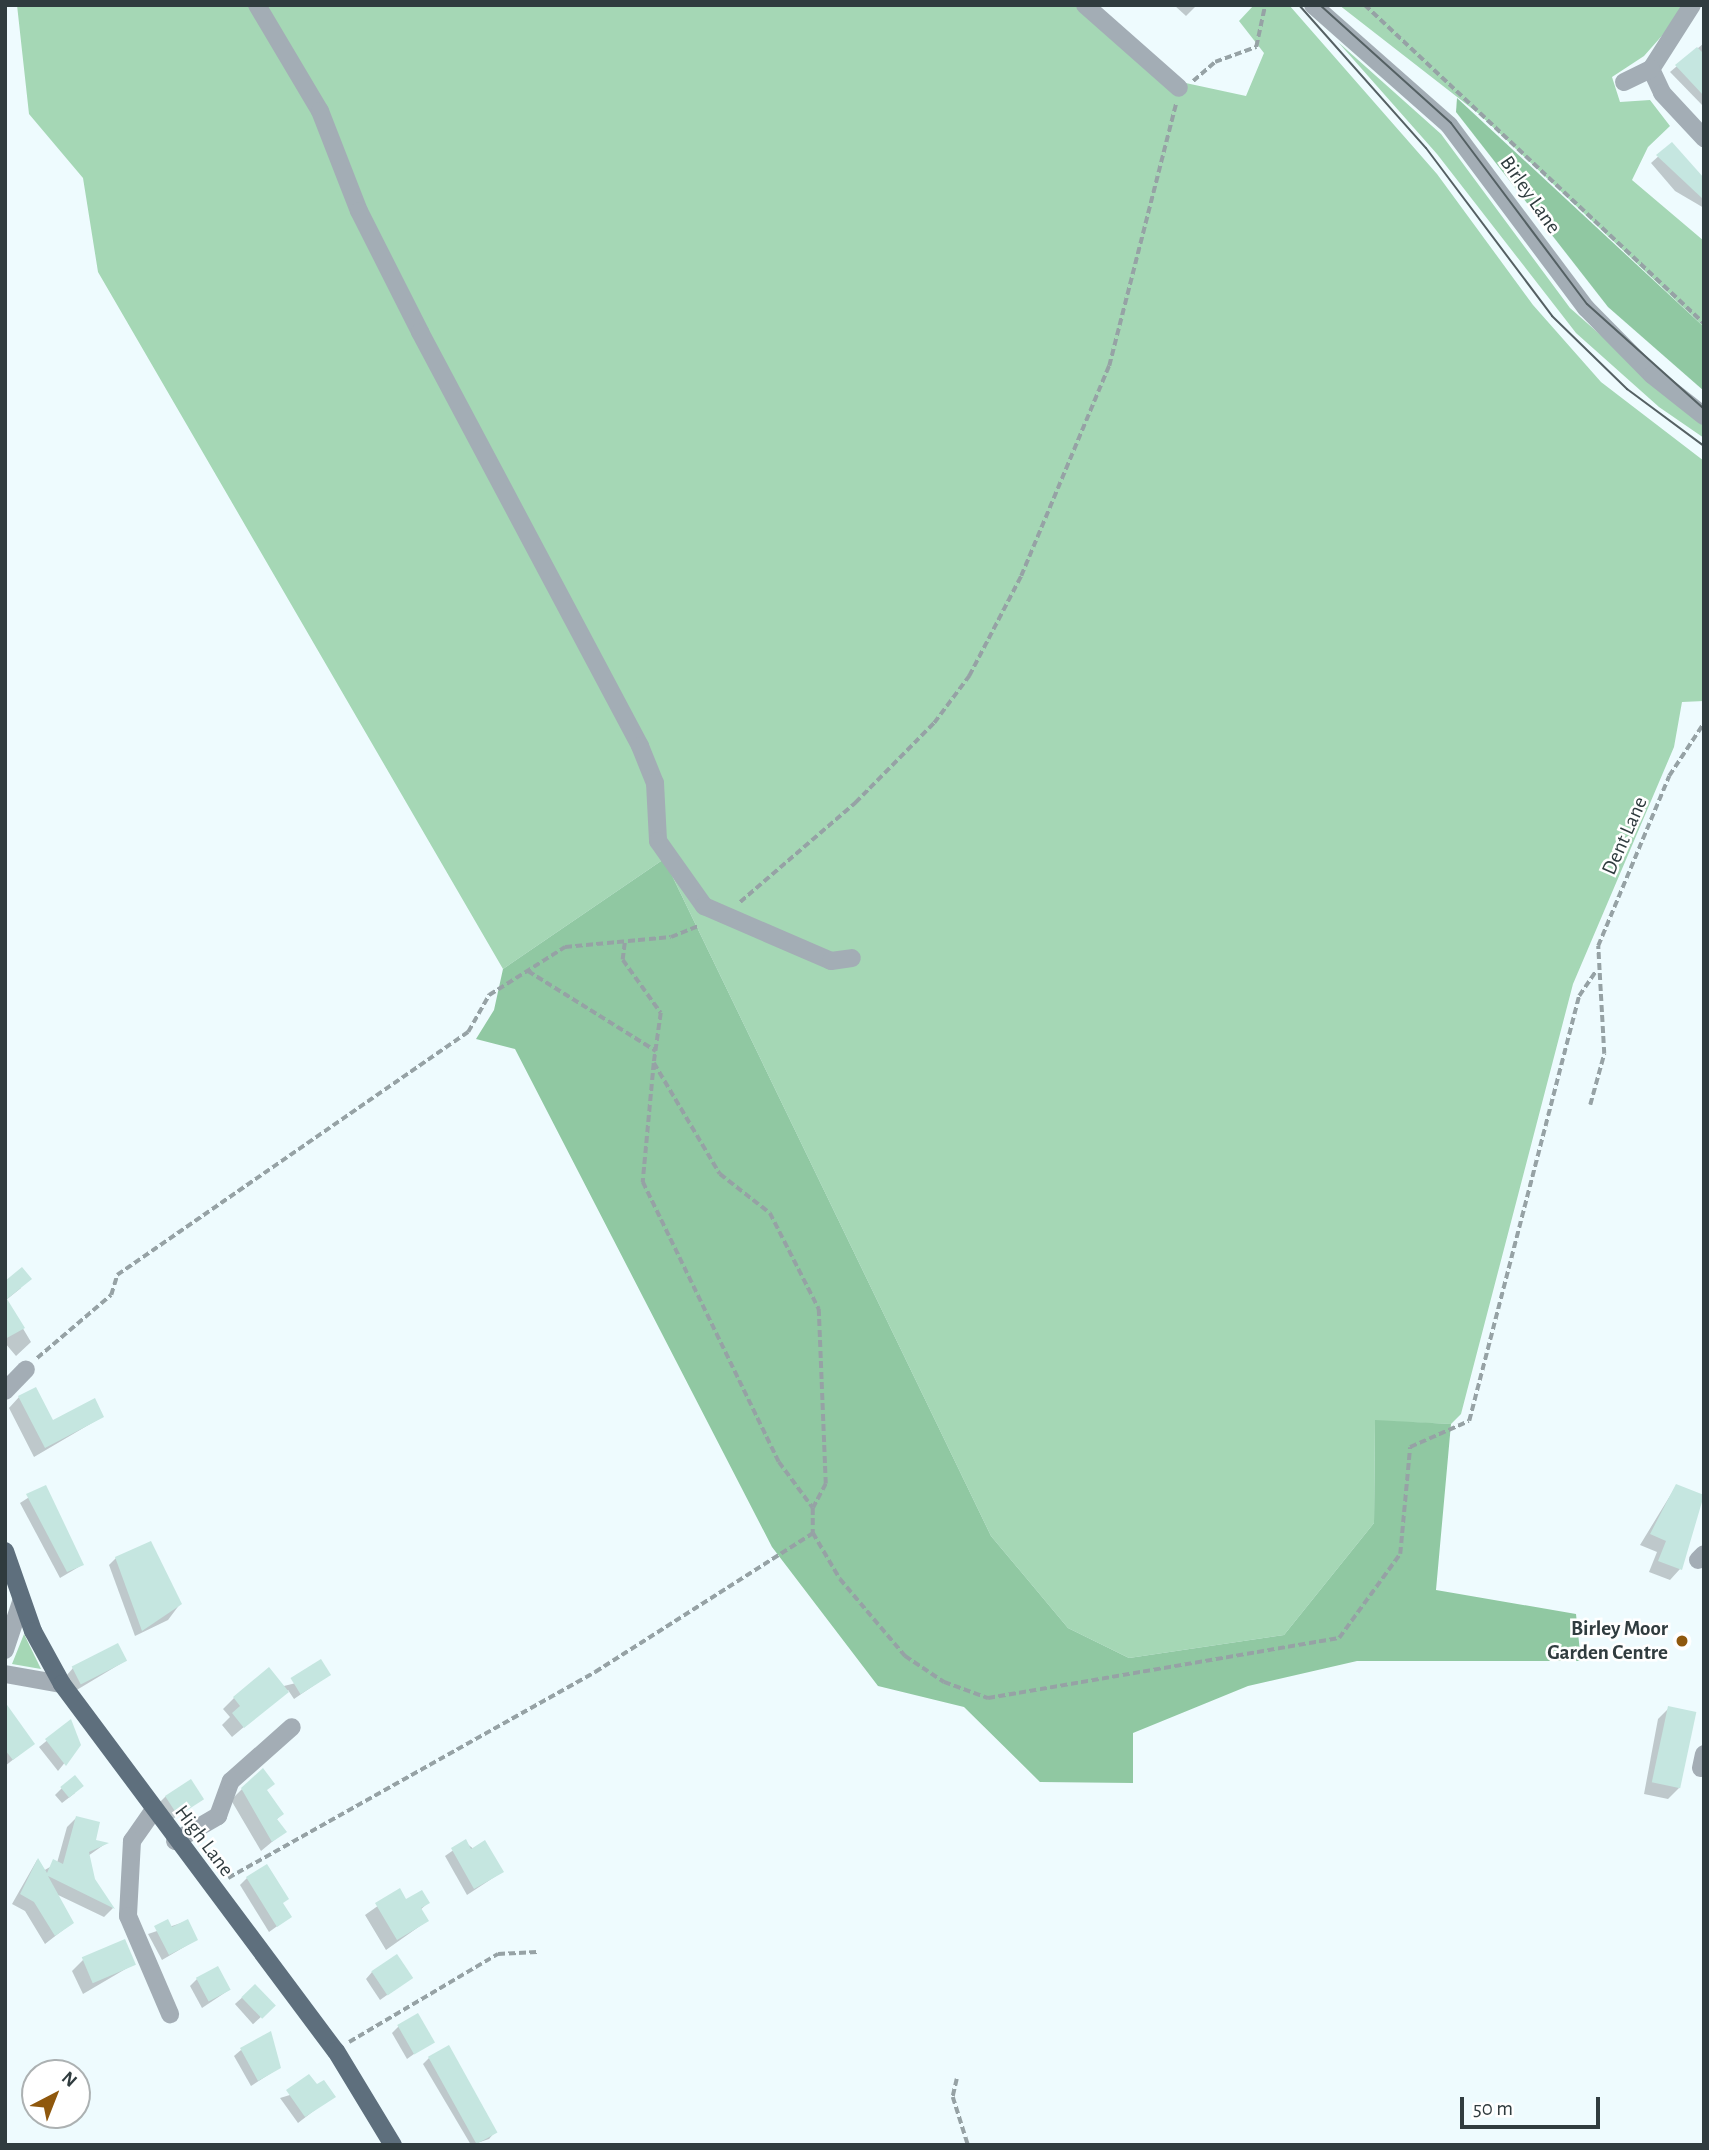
<!DOCTYPE html>
<html>
<head>
<meta charset="utf-8">
<style>
	body { margin:0 }
	#map { position:relative; width:1709px; height:2150px; overflow:hidden; background:#eefbfe; font-family:"Alegreya Sans",sans-serif }
	div>[style] { position:absolute }
	.green>* { inset:0; background:#a5d7b5 }
	.forest>* { inset:0; background:#90c8a2 }
	.shadow>* { inset:0; background:#0003; transform-origin:0 0 }
	.building>* { inset:0; background:#c5e6e0; transform-origin:0 0 }
	.path>* { height:3.5px; margin-top:-1.75px; transform-origin:0; background:repeating-linear-gradient(90deg,#96a2a5 0 7px,transparent 0 10.5px) }
	.minor>* { height:18px; margin:-9px; padding:0 9px; transform-origin:9px; border-radius:9px; background:#a3adb5 }
	.major>* { height:18px; margin:-9px; padding:0 9px; transform-origin:9px; border-radius:9px; background:#5e6f7d }
	.tram>* { height:2px; margin:-1px; padding:0 1px; transform-origin:1px; border-radius:1px; background:#556164 }
	.dots>* { width:19px; height:19px; translate:-50% -50%; box-sizing:border-box; border:4px solid #fff; border-radius:50% }
	span { translate:-50% -50%; white-space:nowrap; text-align:center; line-height:1.15; -webkit-text-stroke:5px #fff; paint-order:stroke }
	.street-label { font-size:21px; color:#303c3f }
	.poi-label { font-size:21px; color:#303c3f; font-weight:700 }
	.right { translate:-100% -50%; text-align:right }
	.frame { position:absolute; inset:0; border:7px solid #303c3f; pointer-events:none }
	.north { position:absolute; left:21px; top:2059px; width:70px; height:70px; box-sizing:border-box; background:#fff; border:2px solid #acb1b2; border-radius:50%; rotate:42deg; font-size:19px; font-weight:700; line-height:28px; text-align:center; color:#303c3f }
	.north::after { content:''; display:block; margin:auto; width:24px; height:32px; background:#8f580d; clip-path:polygon(50% 0,100% 100%,50% 72%,0 100%) }
	.scale { position:absolute; left:1460px; top:2097px; width:140px; height:32px; box-sizing:border-box; border:4px solid #303c3f; border-top:0; padding-left:9px; font-size:21px; line-height:24px; white-space:nowrap; color:#303c3f; -webkit-text-stroke:5px #fff; paint-order:stroke }
</style>
</head>
<body>
<div id="map">
	<div class="green">
		<div style="clip-path:polygon(17px 5px,1090px 5px,1181px 82px,1246px 96px,1264px 53px,1239px 21px,1254px 5px,1289px 5px,1437px 174px,1533px 305px,1601px 382px,1704px 461px,1704px 701px,1682px 702px,1674px 747px,1573px 984px,1461px 1414px,1451px 1424px,1375px 1421px,1374px 1523px,1284px 1635px,1129px 1658px,1068px 1628px,991px 1536px,664px 859px,503px 969px,98px 272px,83px 178px,29px 114px)"></div>
		<div style="clip-path:polygon(1339px 5px,1681px 5px,1682px 13px,1644px 56px,1612px 77px,1620px 102px,1650px 100px,1670px 126px,1648px 147px,1632px 180px,1704px 241px,1704px 327px,1479px 114px)"></div>
		<div style="clip-path:polygon(1338px 42px,1441px 134px,1570px 308px,1704px 426px,1704px 438px,1659px 407px,1576px 333px,1437px 154px)"></div>
		<div style="clip-path:polygon(24px 1634px,41px 1669px,12px 1664px)"></div>
	</div>
	<div class="forest">
		<div style="clip-path:polygon(1457px 98px,1704px 327px,1704px 391px,1608px 307px,1456px 112px)"></div>
		<div style="clip-path:polygon(664px 859px,991px 1536px,1068px 1628px,1129px 1658px,1284px 1635px,1374px 1523px,1375px 1420px,1451px 1424px,1436px 1590px,1576px 1614px,1581px 1661px,1357px 1661px,1248px 1686px,1133px 1733px,1133px 1783px,1040px 1782px,964px 1707px,878px 1686px,772px 1547px,515px 1049px,476px 1039px,494px 1010px,503px 969px)"></div>
	</div>
	<div class="shadow">
		<div style="clip-path:polygon(1174px 5px,1197px 5px,1186px 16px)"></div>
		<div style="clip-path:polygon(1704px 43px,1704px 107px,1670px 72px)"></div>
		<div style="clip-path:polygon(1672px 144px,1704px 180px,1704px 208px,1675px 191px,1651px 163px)"></div>
		<div style="clip-path:polygon(5px 1282px,21px 1288px,6px 1300px,31px 1342px,16px 1356px,5px 1343px)"></div>
		<div style="clip-path:polygon(19px 1397px,52px 1422px,102px 1417px,34px 1457px,9px 1408px)"></div>
		<div style="clip-path:polygon(1676px 1486px,1680px 1569px,1670px 1580px,1649px 1572px,1657px 1552px,1640px 1545px)"></div>
		<div style="clip-path:polygon(45px 1487px,82px 1565px,60px 1578px,20px 1503px)"></div>
		<div style="clip-path:polygon(116px 1558px,180px 1604px,168px 1620px,135px 1636px,109px 1565px)"></div>
		<div style="clip-path:polygon(125px 1661px,75px 1691px,67px 1675px,73px 1668px)"></div>
		<div style="clip-path:polygon(329px 1675px,294px 1699px,288px 1690px,232px 1737px,222px 1725px,230px 1717px,223px 1709px,234px 1698px)"></div>
		<div style="clip-path:polygon(5px 1705px,33px 1744px,5px 1766px)"></div>
		<div style="clip-path:polygon(1669px 1708px,1679px 1788px,1668px 1799px,1644px 1794px,1658px 1719px)"></div>
		<div style="clip-path:polygon(70px 1722px,79px 1745px,58px 1771px,39px 1747px)"></div>
		<div style="clip-path:polygon(62px 1788px,75px 1793px,62px 1803px,55px 1795px)"></div>
		<div style="clip-path:polygon(242px 1789px,266px 1791px,282px 1814px,276px 1820px,284px 1832px,261px 1851px,231px 1800px)"></div>
		<div style="clip-path:polygon(166px 1796px,202px 1799px,170px 1821px,159px 1803px)"></div>
		<div style="clip-path:polygon(76px 1818px,93px 1841px,105px 1844px,88px 1856px,93px 1880px,113px 1908px,104px 1917px,56px 1894px,72px 1923px,45px 1944px,25px 1911px,12px 1904px,37px 1860px,43px 1871px,57px 1863px,67px 1827px)"></div>
		<div style="clip-path:polygon(465px 1842px,502px 1872px,467px 1895px,445px 1856px)"></div>
		<div style="clip-path:polygon(247px 1878px,290px 1917px,269px 1932px,240px 1885px)"></div>
		<div style="clip-path:polygon(399px 1891px,406px 1901px,428px 1903px,420px 1910px,427px 1921px,386px 1950px,365px 1915px)"></div>
		<div style="clip-path:polygon(187px 1921px,196px 1940px,162px 1960px,148px 1934px)"></div>
		<div style="clip-path:polygon(83px 1960px,134px 1964px,83px 1994px,72px 1971px)"></div>
		<div style="clip-path:polygon(372px 1972px,411px 1978px,380px 2000px,366px 1979px)"></div>
		<div style="clip-path:polygon(197px 1979px,229px 1990px,202px 2008px,190px 1986px)"></div>
		<div style="left:255px;top:1986px;width:27px;height:27px;rotate:48deg"></div>
		<div style="clip-path:polygon(399px 2026px,432px 2041px,407px 2059px,392px 2033px)"></div>
		<div style="clip-path:polygon(241px 2050px,279px 2068px,251px 2086px,234px 2056px)"></div>
		<div style="clip-path:polygon(429px 2058px,495px 2132px,489px 2139px,471px 2145px,423px 2064px)"></div>
		<div style="clip-path:polygon(316px 2087px,333px 2096px,298px 2123px,280px 2098px)"></div>
	</div>
	<div class="building">
		<div style="clip-path:polygon(1697px 47px,1704px 54px,1704px 96px,1675px 65px)"></div>
		<div style="clip-path:polygon(1672px 142px,1704px 178px,1704px 200px,1656px 155px)"></div>
		<div style="clip-path:polygon(22px 1267px,32px 1279px,7px 1299px,25px 1328px,5px 1339px,5px 1281px)"></div>
		<div style="clip-path:polygon(36px 1387px,53px 1420px,95px 1398px,104px 1417px,45px 1448px,18px 1396px)"></div>
		<div style="clip-path:polygon(1676px 1484px,1704px 1495px,1682px 1570px,1658px 1561px,1666px 1541px,1650px 1534px)"></div>
		<div style="clip-path:polygon(46px 1485px,84px 1565px,67px 1572px,26px 1494px)"></div>
		<div style="clip-path:polygon(151px 1541px,182px 1604px,142px 1631px,115px 1557px)"></div>
		<div style="left:118px;top:1643px;width:20px;height:52px;rotate:63deg"></div>
		<div style="left:321px;top:1659px;width:19px;height:36px;rotate:58deg"></div>
		<div style="clip-path:polygon(269px 1667px,289px 1692px,244px 1728px,232px 1713px,240px 1706px,233px 1697px)"></div>
		<div style="clip-path:polygon(5px 1702px,35px 1744px,13px 1760px,5px 1750px)"></div>
		<div style="left:1668px;top:1706px;width:29px;height:78px;rotate:12deg"></div>
		<div style="clip-path:polygon(71px 1719px,81px 1745px,66px 1766px,45px 1739px)"></div>
		<div style="clip-path:polygon(263px 1768px,275px 1784px,267px 1790px,284px 1814px,277px 1819px,287px 1832px,272px 1842px,241px 1788px)"></div>
		<div style="left:75px;top:1775px;width:14px;height:19px;rotate:51deg"></div>
		<div style="left:191px;top:1779px;width:24px;height:31px;rotate:57deg"></div>
		<div style="clip-path:polygon(76px 1816px,100px 1822px,96px 1840px,109px 1843px,89px 1852px,95px 1879px,115px 1909px,48px 1876px,74px 1923px,55px 1936px,34px 1902px,20px 1894px,38px 1858px,47px 1873px,53px 1859px,63px 1864px)"></div>
		<div style="clip-path:polygon(466px 1839px,471px 1849px,485px 1840px,504px 1872px,474px 1889px,451px 1848px)"></div>
		<div style="clip-path:polygon(267px 1864px,289px 1899px,283px 1903px,292px 1917px,277px 1927px,246px 1877px)"></div>
		<div style="clip-path:polygon(400px 1888px,406px 1899px,422px 1890px,430px 1903px,421px 1908px,429px 1921px,397px 1940px,375px 1903px)"></div>
		<div style="clip-path:polygon(168px 1919px,172px 1927px,188px 1919px,198px 1940px,169px 1955px,154px 1926px)"></div>
		<div style="left:125px;top:1939px;width:28px;height:47px;rotate:67deg"></div>
		<div style="left:397px;top:1954px;width:29px;height:31px;rotate:56deg"></div>
		<div style="left:218px;top:1966px;width:27px;height:25px;rotate:62deg"></div>
		<div style="left:255px;top:1984px;width:30px;height:19px;rotate:46deg"></div>
		<div style="left:418px;top:2013px;width:34px;height:24px;rotate:60deg"></div>
		<div style="clip-path:polygon(271px 2031px,281px 2068px,258px 2081px,240px 2048px)"></div>
		<div style="left:449px;top:2045px;width:100px;height:24px;rotate:61deg"></div>
		<div style="clip-path:polygon(309px 2074px,317px 2084px,324px 2080px,336px 2097px,305px 2117px,286px 2090px)"></div>
	</div>
	<div class="path">
		<div style="left:1365px;top:5px;width:465px;rotate:43.2deg"></div>
		<div style="left:1193px;top:81px;width:29px;rotate:-41deg"></div>
		<div style="left:1215px;top:62px;width:44px;rotate:-20.1deg"></div>
		<div style="left:1256px;top:47px;width:43px;rotate:-77.9deg"></div>
		<div style="left:740px;top:902px;width:152px;rotate:-40.7deg"></div>
		<div style="left:855px;top:803px;width:112px;rotate:-45.4deg"></div>
		<div style="left:934px;top:723px;width:59px;rotate:-53.3deg"></div>
		<div style="left:969px;top:676px;width:113px;rotate:-62.5deg"></div>
		<div style="left:1021px;top:576px;width:228px;rotate:-67.3deg"></div>
		<div style="left:1109px;top:366px;width:270px;rotate:-75.7deg"></div>
		<div style="left:625px;top:943px;width:17px;rotate:97deg"></div>
		<div style="left:623px;top:960px;width:65px;rotate:54.4deg"></div>
		<div style="left:661px;top:1013px;width:50px;rotate:98deg"></div>
		<div style="left:654px;top:1063px;width:129px;rotate:59.3deg"></div>
		<div style="left:720px;top:1174px;width:63px;rotate:38deg"></div>
		<div style="left:770px;top:1213px;width:108px;rotate:63deg"></div>
		<div style="left:819px;top:1309px;width:175px;rotate:87.7deg"></div>
		<div style="left:826px;top:1484px;width:27px;rotate:118deg"></div>
		<div style="left:813px;top:1508px;width:25px;rotate:90deg"></div>
		<div style="left:813px;top:1533px;width:53px;rotate:59.6deg"></div>
		<div style="left:840px;top:1579px;width:101px;rotate:49.8deg"></div>
		<div style="left:905px;top:1656px;width:47px;rotate:33.7deg"></div>
		<div style="left:944px;top:1682px;width:47px;rotate:20deg"></div>
		<div style="left:988px;top:1698px;width:356px;rotate:-9.7deg"></div>
		<div style="left:1339px;top:1638px;width:104px;rotate:-54deg"></div>
		<div style="left:1400px;top:1554px;width:107px;rotate:-84.7deg"></div>
		<div style="left:1410px;top:1447px;width:64px;rotate:-23.8deg"></div>
		<div style="left:1469px;top:1421px;width:439px;rotate:-75.5deg"></div>
		<div style="left:1579px;top:996px;width:30px;rotate:-56deg"></div>
		<div style="left:528px;top:971px;width:151px;rotate:32deg"></div>
		<div style="left:654px;top:1063px;width:120px;rotate:95.3deg"></div>
		<div style="left:643px;top:1182px;width:311px;rotate:64.1deg"></div>
		<div style="left:779px;top:1462px;width:57px;rotate:53.5deg"></div>
		<div style="left:1590px;top:1105px;width:53px;rotate:-74.6deg"></div>
		<div style="left:1604px;top:1054px;width:108px;rotate:-93.2deg"></div>
		<div style="left:1598px;top:946px;width:184px;rotate:-67.3deg"></div>
		<div style="left:1669px;top:776px;width:64px;rotate:-56.6deg"></div>
		<div style="left:37px;top:1358px;width:97px;rotate:-40.4deg"></div>
		<div style="left:111px;top:1295px;width:21px;rotate:-73deg"></div>
		<div style="left:117px;top:1275px;width:427px;rotate:-34.7deg"></div>
		<div style="left:468px;top:1032px;width:43px;rotate:-60.4deg"></div>
		<div style="left:489px;top:995px;width:90px;rotate:-32.3deg"></div>
		<div style="left:565px;top:947px;width:106px;rotate:-5.4deg"></div>
		<div style="left:671px;top:937px;width:31px;rotate:-22deg"></div>
		<div style="left:228px;top:1878px;width:421px;rotate:-29.3deg"></div>
		<div style="left:595px;top:1672px;width:259px;rotate:-32.5deg"></div>
		<div style="left:349px;top:2042px;width:173px;rotate:-30.6deg"></div>
		<div style="left:498px;top:1954px;width:39px;rotate:-3deg"></div>
		<div style="left:957px;top:2079px;width:18px;rotate:103deg"></div>
		<div style="left:953px;top:2097px;width:50px;rotate:72.6deg"></div>
	</div>
	<div class="minor">
		<div style="left:257px;top:5px;width:123px;rotate:59.3deg"></div>
		<div style="left:320px;top:111px;width:107px;rotate:68.7deg"></div>
		<div style="left:359px;top:211px;width:136px;rotate:63.2deg"></div>
		<div style="left:420px;top:332px;width:469px;rotate:62deg"></div>
		<div style="left:640px;top:746px;width:40px;rotate:68deg"></div>
		<div style="left:655px;top:783px;width:58px;rotate:87deg"></div>
		<div style="left:658px;top:841px;width:80px;rotate:54.7deg"></div>
		<div style="left:704px;top:906px;width:138px;rotate:23.4deg"></div>
		<div style="left:831px;top:961px;width:21px;rotate:-8deg"></div>
		<div style="left:1085px;top:5px;width:125px;rotate:41.4deg"></div>
		<div style="left:1313px;top:5px;width:181px;rotate:41.4deg"></div>
		<div style="left:1449px;top:125px;width:229px;rotate:53.2deg"></div>
		<div style="left:1586px;top:308px;width:94px;rotate:45.4deg"></div>
		<div style="left:1652px;top:375px;width:66px;rotate:38.3deg"></div>
		<div style="left:1692px;top:5px;width:76px;rotate:122.6deg"></div>
		<div style="left:1651px;top:69px;width:26px;rotate:65deg"></div>
		<div style="left:1662px;top:93px;width:62px;rotate:47deg"></div>
		<div style="left:1624px;top:82px;width:30px;rotate:-26deg"></div>
		<div style="left:5px;top:1391px;width:30px;rotate:-46deg"></div>
		<div style="left:1698px;top:1560px;width:8px;rotate:-45deg"></div>
		<div style="left:5px;top:1650px;width:51px;rotate:-71.6deg"></div>
		<div style="left:5px;top:1674px;width:58px;rotate:10deg"></div>
		<div style="left:1701px;top:1768px;width:14px;rotate:-78deg"></div>
		<div style="left:153px;top:1811px;width:37px;rotate:125deg"></div>
		<div style="left:132px;top:1841px;width:75px;rotate:93.1deg"></div>
		<div style="left:128px;top:1916px;width:107px;rotate:66.8deg"></div>
		<div style="left:175px;top:1841px;width:50px;rotate:-30.2deg"></div>
		<div style="left:218px;top:1816px;width:37px;rotate:-70deg"></div>
		<div style="left:231px;top:1781px;width:81px;rotate:-41.5deg"></div>
	</div>
	<div class="major">
		<div style="left:5px;top:1551px;width:85px;rotate:70.7deg"></div>
		<div style="left:33px;top:1631px;width:60px;rotate:61.3deg"></div>
		<div style="left:62px;top:1684px;width:458px;rotate:53.3deg"></div>
		<div style="left:336px;top:2051px;width:110px;rotate:58.8deg"></div>
	</div>
	<div class="tram">
		<div style="left:1299px;top:5px;width:191px;rotate:48.4deg"></div>
		<div style="left:1426px;top:148px;width:210px;rotate:53.1deg"></div>
		<div style="left:1552px;top:316px;width:105px;rotate:44.2deg"></div>
		<div style="left:1627px;top:389px;width:96px;rotate:36.5deg"></div>
		<div style="left:1320px;top:5px;width:176px;rotate:42deg"></div>
		<div style="left:1451px;top:123px;width:226px;rotate:53.1deg"></div>
		<div style="left:1587px;top:304px;width:157px;rotate:41.9deg"></div>
	</div>
	<div class="dots">
		<div style="left:1682px;top:1641px;background:#8f580d"></div>
	</div>
	<div class="street-label">
		<span style="left:1530px;top:195px;rotate:55deg">Birley Lane</span>
		<span style="left:1625px;top:836px;rotate:-66deg">Dent Lane</span>
		<span style="left:204px;top:1841px;rotate:53deg">High Lane</span>
	</div>
	<div class="poi-label">
		<span class="right" style="left:1668px;top:1641px">Birley Moor<br>Garden Centre</span>
	</div>
	<div class="frame"></div>
	<div class="north">N</div>
	<div class="scale">50 m</div>
</div>
</body>
</html>
